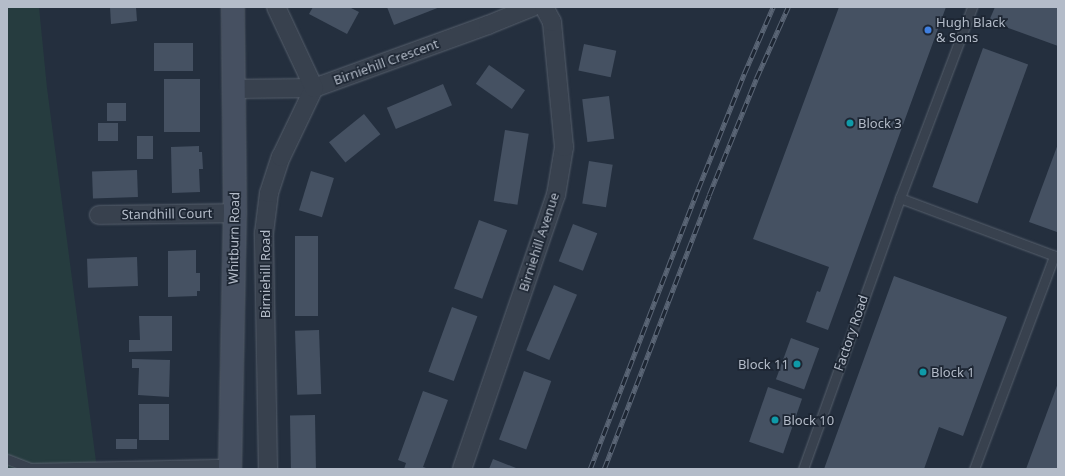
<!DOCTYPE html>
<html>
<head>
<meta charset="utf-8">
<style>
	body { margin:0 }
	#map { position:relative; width:1065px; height:476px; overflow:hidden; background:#242f3e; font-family:"Noto Sans",sans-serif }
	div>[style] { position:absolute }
	.green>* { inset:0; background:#263c3f }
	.building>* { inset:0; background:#455162; transform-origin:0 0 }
	.roads { filter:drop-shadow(0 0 1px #565f6c) drop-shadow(0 0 1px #565f6c) }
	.lane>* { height:9px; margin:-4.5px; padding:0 4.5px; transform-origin:4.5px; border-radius:4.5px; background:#38414e }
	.street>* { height:18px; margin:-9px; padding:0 9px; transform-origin:9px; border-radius:9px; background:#38414e }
	.secondary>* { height:22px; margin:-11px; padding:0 11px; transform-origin:11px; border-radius:11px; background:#465061 }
	.rail>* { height:4.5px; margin-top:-2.25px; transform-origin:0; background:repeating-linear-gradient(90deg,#1d2633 0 9px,#5a6575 0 18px); box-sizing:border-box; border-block:1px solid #5a6575 }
	.dots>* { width:11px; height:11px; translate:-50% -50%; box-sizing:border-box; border:2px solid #1d2633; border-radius:50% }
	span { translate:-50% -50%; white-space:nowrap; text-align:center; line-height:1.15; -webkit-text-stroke:3.5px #1d2633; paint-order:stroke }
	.poi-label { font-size:13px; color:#b4bcc9 }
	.left { translate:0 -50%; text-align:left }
	.right { translate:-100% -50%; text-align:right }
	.street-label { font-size:13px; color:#b4bcc9 }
	.frame { position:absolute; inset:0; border:8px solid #b4bcc9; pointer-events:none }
</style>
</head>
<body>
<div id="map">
	<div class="green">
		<div style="clip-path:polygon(7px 7px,39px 7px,47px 88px,97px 469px,7px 469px)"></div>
	</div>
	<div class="building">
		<div style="clip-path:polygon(110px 7px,136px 7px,137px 21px,111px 24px)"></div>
		<div style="clip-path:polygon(313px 7px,349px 7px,359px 12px,347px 34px,309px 14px)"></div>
		<div style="clip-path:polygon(387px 7px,440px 7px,394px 25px)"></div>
		<div style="clip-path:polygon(839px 7px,946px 7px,828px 330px,806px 322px,817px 291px,820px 292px,829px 267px,753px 239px)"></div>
		<div style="clip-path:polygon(995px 7px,1058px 7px,1058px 46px,989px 21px)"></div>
		<div style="left:154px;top:43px;width:39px;height:28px"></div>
		<div style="left:584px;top:44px;width:33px;height:27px;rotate:12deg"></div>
		<div style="left:983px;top:48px;width:48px;height:148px;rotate:20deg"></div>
		<div style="left:489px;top:65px;width:44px;height:23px;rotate:35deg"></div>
		<div style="left:164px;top:79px;width:36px;height:53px"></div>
		<div style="left:443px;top:84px;width:23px;height:61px;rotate:67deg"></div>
		<div style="left:609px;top:96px;width:43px;height:27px;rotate:83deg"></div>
		<div style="left:107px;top:103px;width:19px;height:18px"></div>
		<div style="left:364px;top:114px;width:26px;height:45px;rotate:51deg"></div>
		<div style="left:98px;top:123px;width:20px;height:18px"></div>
		<div style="left:505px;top:130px;width:24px;height:72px;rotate:9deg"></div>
		<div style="left:137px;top:136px;width:16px;height:23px"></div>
		<div style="clip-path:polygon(1058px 144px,1058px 230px,1057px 232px,1029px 222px)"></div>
		<div style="clip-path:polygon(199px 146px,199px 152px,202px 152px,203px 169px,199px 169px,200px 192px,172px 193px,171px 147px)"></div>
		<div style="left:589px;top:161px;width:24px;height:43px;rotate:9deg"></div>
		<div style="left:137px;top:170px;width:27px;height:45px;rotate:88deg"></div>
		<div style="left:311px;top:171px;width:24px;height:41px;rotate:17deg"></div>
		<div style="left:479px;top:220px;width:30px;height:73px;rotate:20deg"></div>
		<div style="left:573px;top:224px;width:26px;height:40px;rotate:21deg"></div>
		<div style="left:295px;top:236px;width:23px;height:80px"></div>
		<div style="clip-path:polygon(196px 250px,196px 273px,200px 273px,200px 291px,197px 291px,197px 296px,168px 297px,168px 251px)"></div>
		<div style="left:137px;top:257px;width:29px;height:50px;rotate:88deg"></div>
		<div style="clip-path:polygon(894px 276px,1007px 317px,963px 436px,939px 427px,924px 469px,824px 469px)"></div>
		<div style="left:554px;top:285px;width:25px;height:71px;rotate:23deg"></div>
		<div style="left:452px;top:307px;width:27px;height:69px;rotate:20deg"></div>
		<div style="clip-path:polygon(139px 316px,172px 316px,172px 351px,129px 352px,129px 340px,140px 340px)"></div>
		<div style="left:319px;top:330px;width:64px;height:24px;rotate:88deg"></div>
		<div style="left:791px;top:338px;width:30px;height:44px;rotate:20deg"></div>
		<div style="clip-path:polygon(132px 359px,170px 360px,169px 397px,138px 395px,139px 368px,132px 368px)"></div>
		<div style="left:524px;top:371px;width:29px;height:73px;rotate:20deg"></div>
		<div style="clip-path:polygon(1058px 383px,1058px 469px,1026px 469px)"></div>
		<div style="left:768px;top:387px;width:36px;height:58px;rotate:19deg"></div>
		<div style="clip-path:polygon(423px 391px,448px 400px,423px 467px,429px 469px,404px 469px,406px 463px,398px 460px)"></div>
		<div style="left:139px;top:404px;width:30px;height:36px"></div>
		<div style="left:315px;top:415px;width:54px;height:25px;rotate:89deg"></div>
		<div style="left:116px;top:439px;width:21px;height:10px"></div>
		<div style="clip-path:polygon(493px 459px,516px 468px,516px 469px,489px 469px)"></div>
	</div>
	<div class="roads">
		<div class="lane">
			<div style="left:900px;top:198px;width:169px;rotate:20.5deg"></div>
			<div style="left:7px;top:459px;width:25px;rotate:21deg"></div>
			<div style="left:30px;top:468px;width:199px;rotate:-1.2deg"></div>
			<div style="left:803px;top:469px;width:288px;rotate:-70.3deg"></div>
			<div style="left:900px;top:198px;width:204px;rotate:-69.3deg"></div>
			<div style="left:974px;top:469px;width:228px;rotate:-69.4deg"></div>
		</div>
		<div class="street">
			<div style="left:234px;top:89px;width:80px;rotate:-0.7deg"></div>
			<div style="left:314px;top:88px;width:185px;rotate:-19.9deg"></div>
			<div style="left:488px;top:25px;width:48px;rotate:-22.2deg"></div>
			<div style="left:99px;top:215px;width:136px;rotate:-0.8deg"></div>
			<div style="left:268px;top:469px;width:236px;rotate:-91deg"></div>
			<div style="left:264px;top:233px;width:40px;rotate:-82.9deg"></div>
			<div style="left:269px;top:193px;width:38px;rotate:-72deg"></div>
			<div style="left:281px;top:157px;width:76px;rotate:-64.4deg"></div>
			<div style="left:314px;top:88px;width:89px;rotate:-115.1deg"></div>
			<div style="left:462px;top:469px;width:290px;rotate:-71.1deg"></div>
			<div style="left:556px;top:195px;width:49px;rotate:-80.5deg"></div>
			<div style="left:564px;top:147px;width:126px;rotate:-95.5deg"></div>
			<div style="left:552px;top:22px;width:17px;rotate:-118deg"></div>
		</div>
		<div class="secondary">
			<div style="left:230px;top:469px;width:256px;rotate:-88.9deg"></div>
			<div style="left:235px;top:213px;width:206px;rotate:-90.6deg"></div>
		</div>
	</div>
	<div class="rail">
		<div style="left:590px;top:469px;width:300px;rotate:-68.9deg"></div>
		<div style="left:698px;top:189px;width:124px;rotate:-68.2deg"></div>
		<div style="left:744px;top:74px;width:73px;rotate:-66.6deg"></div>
		<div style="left:604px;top:469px;width:293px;rotate:-69deg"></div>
		<div style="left:709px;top:195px;width:125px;rotate:-67.9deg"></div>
		<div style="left:756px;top:79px;width:79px;rotate:-66deg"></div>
	</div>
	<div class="dots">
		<div style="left:928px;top:30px;background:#3f7fe0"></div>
		<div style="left:850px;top:123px;background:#0f9aa8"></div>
		<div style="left:797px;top:364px;background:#0f9aa8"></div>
		<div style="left:923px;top:372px;background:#0f9aa8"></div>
		<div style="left:775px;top:420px;background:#0f9aa8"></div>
	</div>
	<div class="poi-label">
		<span class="left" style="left:936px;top:30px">Hugh Black<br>&amp; Sons</span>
		<span class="left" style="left:858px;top:123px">Block 3</span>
		<span class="right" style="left:789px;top:364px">Block 11</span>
		<span class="left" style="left:931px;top:372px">Block 1</span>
		<span class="left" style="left:783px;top:420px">Block 10</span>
	</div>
	<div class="street-label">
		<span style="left:386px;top:62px;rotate:-20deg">Birniehill Crescent</span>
		<span style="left:167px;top:214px;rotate:-1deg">Standhill Court</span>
		<span style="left:234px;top:238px;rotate:-89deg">Whitburn Road</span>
		<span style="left:539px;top:242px;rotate:-72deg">Birniehill Avenue</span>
		<span style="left:265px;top:274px;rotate:-90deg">Birniehill Road</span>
		<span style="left:851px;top:333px;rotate:-71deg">Factory Road</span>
	</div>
	<div class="frame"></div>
</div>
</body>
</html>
